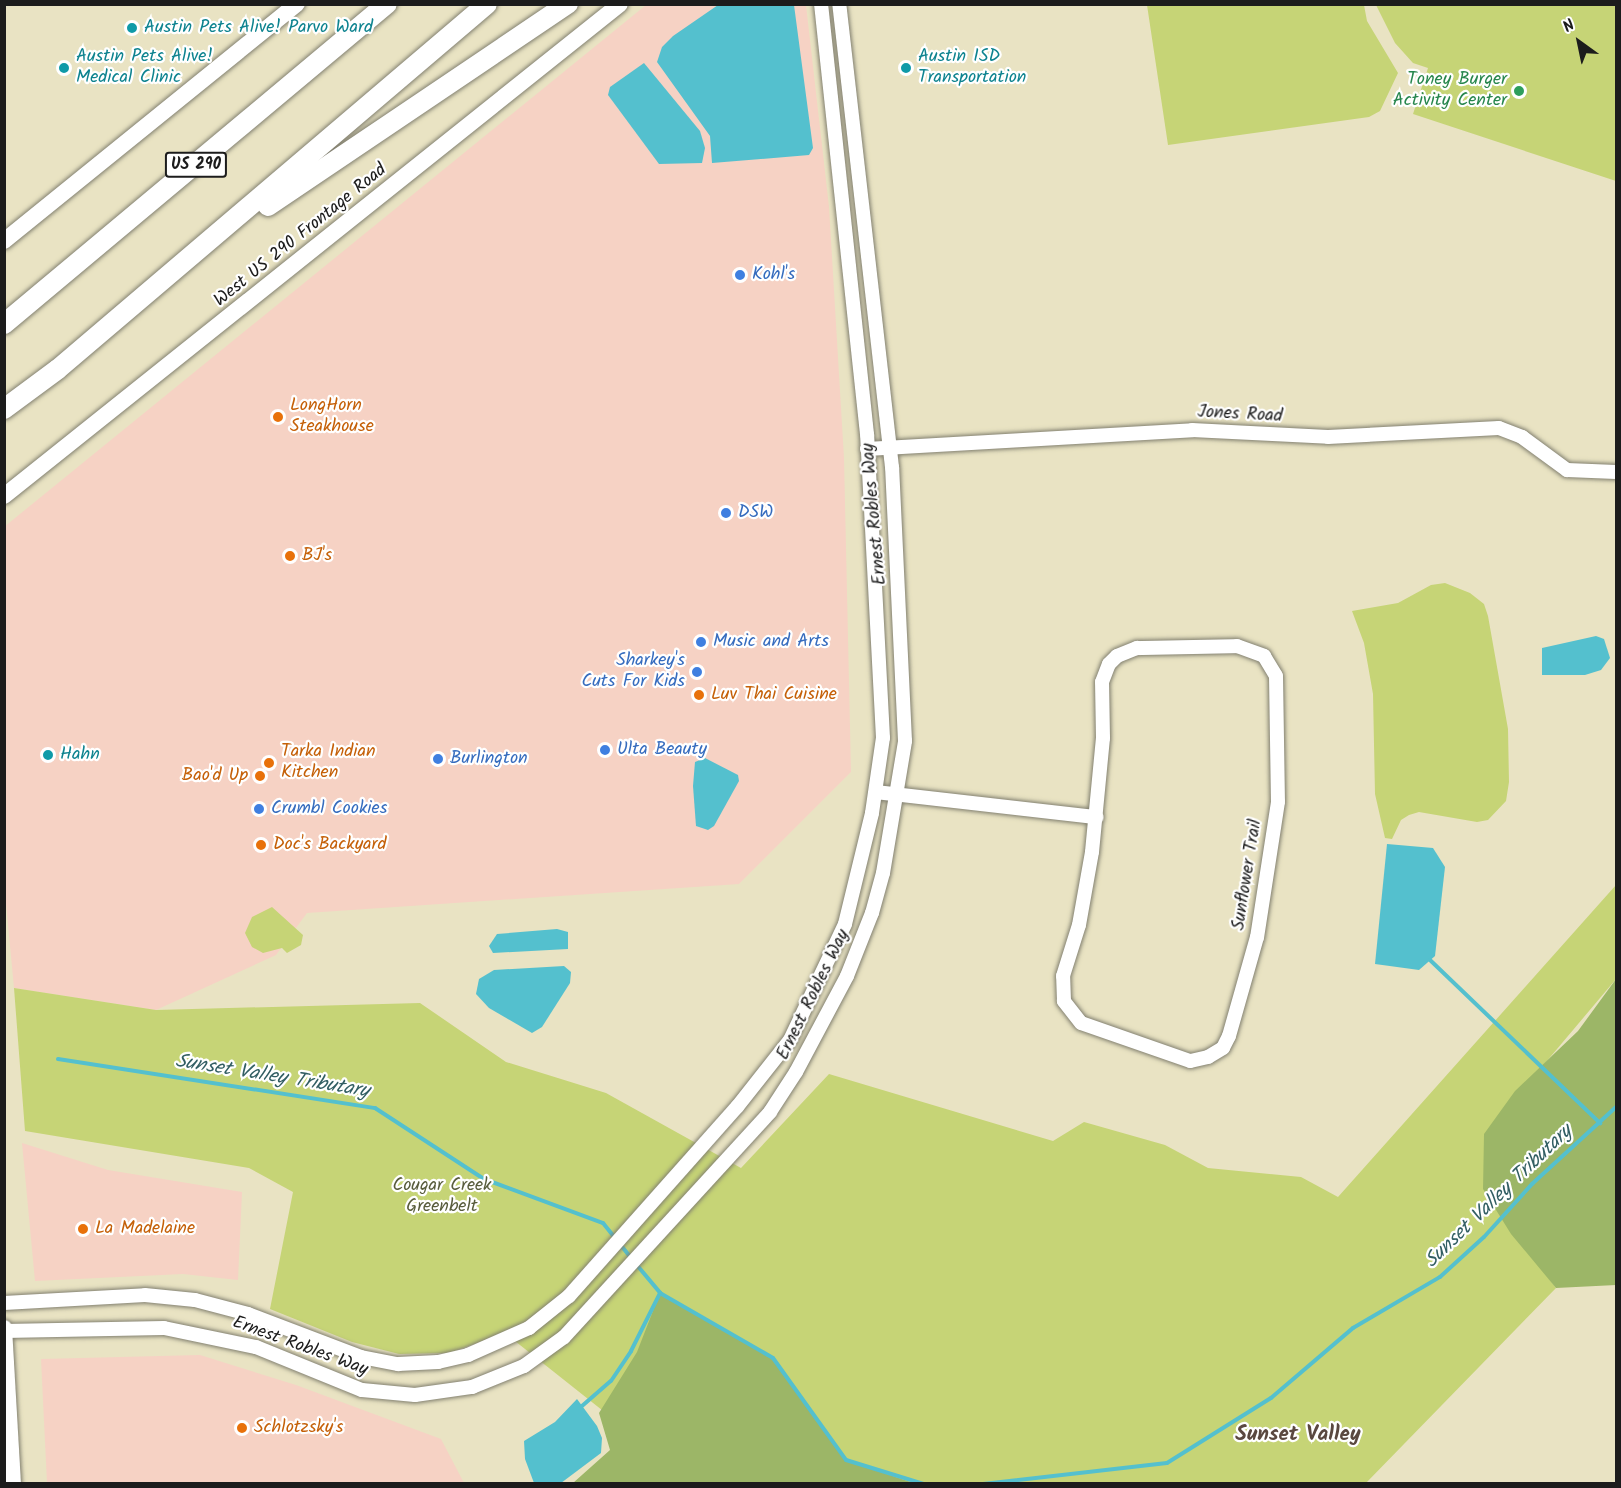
<!DOCTYPE html>
<html>
<head>
<meta charset="utf-8">
<style>
	body { margin:0 }
	#map { position:relative; width:1621px; height:1488px; overflow:hidden; background:#e9e3c3; font-family:Kalam,sans-serif }
	div>[style] { position:absolute }
	.built>* { inset:0; background:#f6d2c4 }
	.green>* { inset:0; background:#c6d476 }
	.forest>* { inset:0; background:#9cb667 }
	.water>* { inset:0; background:#54c0ce }
	.stream>* { height:4px; margin:-2px; padding:0 2px; transform-origin:2px; border-radius:2px; background:#54c0ce }
	.roads { filter:drop-shadow(0 0 2px #828070) drop-shadow(0 0 2px #828070) }
	.minor>* { height:14px; margin:-7px; padding:0 7px; transform-origin:7px; border-radius:7px; background:#fff }
	.major>* { height:16px; margin:-8px; padding:0 8px; transform-origin:8px; border-radius:8px; background:#fff }
	.highway>* { height:20px; margin:-10px; padding:0 10px; transform-origin:10px; border-radius:10px; background:#fff }
	.dots>* { width:16px; height:16px; translate:-50% -50%; box-sizing:border-box; border:3px solid #fff; border-radius:50% }
	span { translate:-50% -50%; white-space:nowrap; text-align:center; line-height:1.15; -webkit-text-stroke:4.5px #fff; paint-order:stroke }
	.shield-label span { padding:2px 4px; background:#fff; border:2px solid; border-radius:4px; -webkit-text-stroke-width:0 }
	.shield-label { font-size:16px; color:#1c1c1c; font-weight:700 }
	.culture-label { font-size:18px; color:#0d838f }
	.left { translate:0 -50%; text-align:left }
	.leisure-label { font-size:18px; color:#27864d }
	.right { translate:-100% -50%; text-align:right }
	.street-label { font-size:18px; color:#1c1c1c }
	.shop-label { font-size:18px; color:#366cbe }
	.food-label { font-size:18px; color:#c56008 }
	.park-label { font-size:18px; color:#585c3c }
	.water-label { font-size:20px; color:#325e63; font-style:italic }
	.quarter-label { font-size:21px; color:#5a4840; font-weight:700 }
	.frame { position:absolute; inset:0; border:6px solid #1c1c1c; pointer-events:none }
	.north { position:absolute; left:1549px; top:12px; width:60px; height:60px; -webkit-text-stroke:4px #fff; paint-order:stroke; rotate:327deg; font-size:16px; font-weight:700; line-height:24px; text-align:center; color:#1c1c1c }
	.north::after { content:''; display:block; margin:auto; width:21px; height:27px; background:#1c1c1c; clip-path:polygon(50% 0,100% 100%,50% 72%,0 100%) }
</style>
</head>
<body>
<div id="map">
	<div class="built">
		<div style="clip-path:polygon(646px 5px,806px 5px,829px 207px,844px 458px,851px 772px,739px 884px,307px 913px,276px 955px,156px 1010px,14px 988px,4px 882px,4px 527px)"></div>
		<div style="clip-path:polygon(22px 1143px,108px 1170px,242px 1192px,238px 1280px,183px 1274px,35px 1281px)"></div>
		<div style="clip-path:polygon(200px 1355px,296px 1385px,441px 1439px,464px 1483px,47px 1483px,41px 1359px)"></div>
	</div>
	<div class="green">
		<div style="clip-path:polygon(1147px 5px,1364px 5px,1367px 21px,1398px 73px,1380px 111px,1369px 117px,1168px 145px)"></div>
		<div style="clip-path:polygon(1376px 5px,1616px 5px,1616px 181px,1413px 114px,1428px 68px,1413px 63px,1395px 43px)"></div>
		<div style="clip-path:polygon(1445px 583px,1470px 593px,1484px 604px,1488px 616px,1508px 729px,1509px 782px,1506px 801px,1488px 820px,1477px 822px,1419px 812px,1409px 815px,1401px 820px,1392px 839px,1385px 838px,1375px 794px,1373px 694px,1364px 643px,1352px 611px,1398px 603px,1431px 585px)"></div>
		<div style="clip-path:polygon(1616px 885px,1616px 979px,1541px 1068px,1538px 1264px,1556px 1288px,1366px 1483px,711px 1483px,612px 1418px,505px 1333px,449px 1353px,399px 1354px,352px 1342px,270px 1309px,293px 1192px,249px 1168px,25px 1131px,14px 988px,156px 1010px,420px 1003px,506px 1062px,606px 1093px,741px 1168px,829px 1074px,1053px 1141px,1084px 1122px,1165px 1145px,1208px 1168px,1301px 1177px,1338px 1197px)"></div>
		<div style="clip-path:polygon(272px 907px,303px 935px,301px 945px,287px 953px,282px 948px,263px 953px,252px 947px,245px 933px,252px 917px)"></div>
	</div>
	<div class="forest">
		<div style="clip-path:polygon(1616px 979px,1616px 1285px,1556px 1288px,1511px 1234px,1483px 1189px,1484px 1134px,1515px 1091px,1578px 1031px)"></div>
		<div style="clip-path:polygon(660px 1293px,773px 1358px,846px 1460px,913px 1483px,573px 1483px,610px 1450px,599px 1413px,637px 1352px)"></div>
	</div>
	<div class="water">
		<div style="clip-path:polygon(718px 5px,794px 5px,813px 148px,809px 155px,712px 163px,710px 136px,657px 62px,662px 47px,673px 36px)"></div>
		<div style="clip-path:polygon(644px 63px,700px 131px,705px 148px,702px 163px,659px 164px,608px 95px,610px 87px)"></div>
		<div style="clip-path:polygon(1596px 636px,1604px 639px,1610px 658px,1601px 670px,1585px 675px,1542px 675px,1542px 648px)"></div>
		<div style="clip-path:polygon(705px 758px,738px 775px,739px 781px,714px 826px,708px 830px,696px 826px,693px 786px,695px 762px)"></div>
		<div style="clip-path:polygon(1387px 844px,1433px 848px,1445px 867px,1435px 956px,1419px 970px,1375px 964px)"></div>
		<div style="clip-path:polygon(557px 929px,568px 932px,568px 949px,493px 953px,489px 946px,497px 934px)"></div>
		<div style="clip-path:polygon(564px 966px,571px 972px,570px 983px,542px 1027px,532px 1033px,489px 1008px,476px 994px,479px 979px,494px 970px)"></div>
		<div style="clip-path:polygon(577px 1399px,597px 1426px,602px 1438px,601px 1453px,561px 1483px,534px 1483px,525px 1459px,524px 1441px,555px 1422px)"></div>
	</div>
	<div class="stream">
		<div style="left:1430px;top:960px;width:236px;rotate:43.8deg"></div>
		<div style="left:58px;top:1059px;width:321px;rotate:8.8deg"></div>
		<div style="left:375px;top:1108px;width:130px;rotate:33.1deg"></div>
		<div style="left:484px;top:1179px;width:127px;rotate:20.3deg"></div>
		<div style="left:603px;top:1223px;width:45px;rotate:51.3deg"></div>
		<div style="left:636px;top:1264px;width:38px;rotate:50deg"></div>
		<div style="left:660px;top:1293px;width:130px;rotate:29.9deg"></div>
		<div style="left:773px;top:1358px;width:125px;rotate:54.4deg"></div>
		<div style="left:846px;top:1460px;width:82px;rotate:17.1deg"></div>
		<div style="left:582px;top:1406px;width:38px;rotate:-41deg"></div>
		<div style="left:611px;top:1381px;width:36px;rotate:-56deg"></div>
		<div style="left:631px;top:1351px;width:65px;rotate:-63.4deg"></div>
		<div style="left:983px;top:1484px;width:185px;rotate:-6.5deg"></div>
		<div style="left:1167px;top:1463px;width:123px;rotate:-32deg"></div>
		<div style="left:1271px;top:1398px;width:108px;rotate:-40.5deg"></div>
		<div style="left:1353px;top:1328px;width:101px;rotate:-30.4deg"></div>
		<div style="left:1440px;top:1277px;width:59px;rotate:-42.3deg"></div>
		<div style="left:1484px;top:1237px;width:72px;rotate:-47.8deg"></div>
		<div style="left:1532px;top:1184px;width:114px;rotate:-42.5deg"></div>
	</div>
	<div class="roads">
		<div class="minor">
			<div style="left:867px;top:449px;width:326px;rotate:-3.3deg"></div>
			<div style="left:1192px;top:430px;width:136px;rotate:2.9deg"></div>
			<div style="left:1328px;top:437px;width:171px;rotate:-3deg"></div>
			<div style="left:1499px;top:428px;width:25px;rotate:21deg"></div>
			<div style="left:1522px;top:437px;width:56px;rotate:36.3deg"></div>
			<div style="left:1567px;top:470px;width:49px;rotate:2.3deg"></div>
			<div style="left:1237px;top:646px;width:29px;rotate:20deg"></div>
			<div style="left:1264px;top:656px;width:23px;rotate:59deg"></div>
			<div style="left:1276px;top:676px;width:126px;rotate:89.1deg"></div>
			<div style="left:1278px;top:802px;width:137px;rotate:98.8deg"></div>
			<div style="left:1257px;top:937px;width:103px;rotate:105.8deg"></div>
			<div style="left:1229px;top:1036px;width:13px;rotate:117deg"></div>
			<div style="left:1223px;top:1048px;width:17px;rotate:149deg"></div>
			<div style="left:1208px;top:1057px;width:18px;rotate:167deg"></div>
			<div style="left:1190px;top:1061px;width:115px;rotate:-160.8deg"></div>
			<div style="left:1081px;top:1023px;width:28px;rotate:-128deg"></div>
			<div style="left:1064px;top:1001px;width:25px;rotate:-92deg"></div>
			<div style="left:1063px;top:976px;width:53px;rotate:-72.6deg"></div>
			<div style="left:1079px;top:925px;width:74px;rotate:-79.9deg"></div>
			<div style="left:1092px;top:852px;width:115px;rotate:-84.5deg"></div>
			<div style="left:1103px;top:738px;width:56px;rotate:-91deg"></div>
			<div style="left:1102px;top:682px;width:19px;rotate:-69deg"></div>
			<div style="left:1109px;top:664px;width:11px;rotate:-45deg"></div>
			<div style="left:1117px;top:656px;width:22px;rotate:-22deg"></div>
			<div style="left:1137px;top:648px;width:100px;rotate:-1.1deg"></div>
			<div style="left:876px;top:792px;width:222px;rotate:6.5deg"></div>
			<div style="left:4px;top:1303px;width:141px;rotate:-3.2deg"></div>
			<div style="left:145px;top:1295px;width:50px;rotate:5.7deg"></div>
			<div style="left:195px;top:1300px;width:55px;rotate:14.8deg"></div>
			<div style="left:248px;top:1314px;width:121px;rotate:20.8deg"></div>
			<div style="left:361px;top:1357px;width:38px;rotate:11deg"></div>
			<div style="left:398px;top:1364px;width:40px;rotate:-2.9deg"></div>
			<div style="left:438px;top:1362px;width:31px;rotate:-13deg"></div>
			<div style="left:468px;top:1355px;width:67px;rotate:-23.9deg"></div>
			<div style="left:529px;top:1328px;width:51px;rotate:-38.7deg"></div>
			<div style="left:569px;top:1296px;width:253px;rotate:-48.4deg"></div>
			<div style="left:737px;top:1107px;width:85px;rotate:-51.7deg"></div>
			<div style="left:790px;top:1040px;width:128px;rotate:-64.6deg"></div>
			<div style="left:845px;top:924px;width:114px;rotate:-76.3deg"></div>
			<div style="left:872px;top:813px;width:76px;rotate:-81.7deg"></div>
			<div style="left:883px;top:738px;width:304px;rotate:-93deg"></div>
			<div style="left:867px;top:434px;width:432px;rotate:-96.1deg"></div>
			<div style="left:4px;top:1331px;width:160px;rotate:-1.1deg"></div>
			<div style="left:164px;top:1328px;width:94px;rotate:11.7deg"></div>
			<div style="left:256px;top:1347px;width:114px;rotate:22.1deg"></div>
			<div style="left:362px;top:1390px;width:53px;rotate:5.4deg"></div>
			<div style="left:415px;top:1395px;width:58px;rotate:-8deg"></div>
			<div style="left:472px;top:1387px;width:56px;rotate:-22deg"></div>
			<div style="left:524px;top:1366px;width:49px;rotate:-35.9deg"></div>
			<div style="left:564px;top:1337px;width:305px;rotate:-47.5deg"></div>
			<div style="left:770px;top:1112px;width:48px;rotate:-57deg"></div>
			<div style="left:796px;top:1072px;width:109px;rotate:-62deg"></div>
			<div style="left:847px;top:976px;width:68px;rotate:-68.4deg"></div>
			<div style="left:872px;top:913px;width:41px;rotate:-74.6deg"></div>
			<div style="left:883px;top:873px;width:134px;rotate:-80.5deg"></div>
			<div style="left:905px;top:741px;width:274px;rotate:-92.7deg"></div>
			<div style="left:892px;top:467px;width:466px;rotate:-96.5deg"></div>
		</div>
		<div class="major">
			<div style="left:4px;top:241px;width:377px;rotate:-39deg"></div>
			<div style="left:4px;top:496px;width:788px;rotate:-38.61deg"></div>
			<div style="left:4px;top:1328px;width:156px;rotate:86.7deg"></div>
		</div>
		<div class="highway">
			<div style="left:268px;top:206px;width:362px;rotate:-34deg"></div>
			<div style="left:4px;top:324px;width:499px;rotate:-39.9deg"></div>
			<div style="left:4px;top:409px;width:67px;rotate:-36.5deg"></div>
			<div style="left:58px;top:369px;width:563px;rotate:-40.39deg"></div>
		</div>
	</div>
	<div class="dots">
		<div style="left:132px;top:28px;background:#0f9aa8"></div>
		<div style="left:64px;top:68px;background:#0f9aa8"></div>
		<div style="left:906px;top:68px;background:#0f9aa8"></div>
		<div style="left:1519px;top:91px;background:#2e9e5b"></div>
		<div style="left:740px;top:275px;background:#3f7fe0"></div>
		<div style="left:278px;top:417px;background:#e8710a"></div>
		<div style="left:726px;top:513px;background:#3f7fe0"></div>
		<div style="left:290px;top:556px;background:#e8710a"></div>
		<div style="left:701px;top:642px;background:#3f7fe0"></div>
		<div style="left:697px;top:672px;background:#3f7fe0"></div>
		<div style="left:699px;top:695px;background:#e8710a"></div>
		<div style="left:605px;top:750px;background:#3f7fe0"></div>
		<div style="left:48px;top:755px;background:#0f9aa8"></div>
		<div style="left:438px;top:759px;background:#3f7fe0"></div>
		<div style="left:269px;top:763px;background:#e8710a"></div>
		<div style="left:260px;top:776px;background:#e8710a"></div>
		<div style="left:259px;top:809px;background:#3f7fe0"></div>
		<div style="left:261px;top:845px;background:#e8710a"></div>
		<div style="left:83px;top:1229px;background:#e8710a"></div>
		<div style="left:242px;top:1428px;background:#e8710a"></div>
	</div>
	<div class="shield-label">
		<span style="left:196px;top:165px">US 290</span>
	</div>
	<div class="culture-label">
		<span class="left" style="left:144px;top:28px">Austin Pets Alive! Parvo Ward</span>
		<span class="left" style="left:76px;top:68px">Austin Pets Alive!<br>Medical Clinic</span>
		<span class="left" style="left:918px;top:68px">Austin ISD<br>Transportation</span>
		<span class="left" style="left:60px;top:755px">Hahn</span>
	</div>
	<div class="leisure-label">
		<span class="right" style="left:1507px;top:91px">Toney Burger<br>Activity Center</span>
	</div>
	<div class="street-label">
		<span style="left:301px;top:236px;rotate:-39deg">West US 290 Frontage Road</span>
		<span style="left:1240px;top:415px;rotate:3deg">Jones Road</span>
		<span style="left:875px;top:514px;rotate:-95deg">Ernest Robles Way</span>
		<span style="left:1248px;top:875px;rotate:-81deg">Sunflower Trail</span>
		<span style="left:814px;top:995px;rotate:-64deg">Ernest Robles Way</span>
		<span style="left:300px;top:1347px;rotate:20deg">Ernest Robles Way</span>
	</div>
	<div class="shop-label">
		<span class="left" style="left:752px;top:275px">Kohl's</span>
		<span class="left" style="left:738px;top:513px">DSW</span>
		<span class="left" style="left:713px;top:642px">Music and Arts</span>
		<span class="right" style="left:685px;top:672px">Sharkey's<br>Cuts For Kids</span>
		<span class="left" style="left:617px;top:750px">Ulta Beauty</span>
		<span class="left" style="left:450px;top:759px">Burlington</span>
		<span class="left" style="left:271px;top:809px">Crumbl Cookies</span>
	</div>
	<div class="food-label">
		<span class="left" style="left:290px;top:417px">LongHorn<br>Steakhouse</span>
		<span class="left" style="left:302px;top:556px">BJ's</span>
		<span class="left" style="left:711px;top:695px">Luv Thai Cuisine</span>
		<span class="left" style="left:281px;top:763px">Tarka Indian<br>Kitchen</span>
		<span class="right" style="left:248px;top:776px">Bao'd Up</span>
		<span class="left" style="left:273px;top:845px">Doc's Backyard</span>
		<span class="left" style="left:95px;top:1229px">La Madelaine</span>
		<span class="left" style="left:254px;top:1428px">Schlotzsky's</span>
	</div>
	<div class="park-label">
		<span style="left:442px;top:1197px">Cougar Creek<br>Greenbelt</span>
	</div>
	<div class="water-label">
		<span style="left:272px;top:1077px;rotate:9deg">Sunset Valley Tributary</span>
		<span style="left:1499px;top:1197px;rotate:-44deg">Sunset Valley Tributary</span>
	</div>
	<div class="quarter-label">
		<span style="left:1298px;top:1435px">Sunset Valley</span>
	</div>
	<div class="frame"></div>
	<div class="north">N</div>
</div>
</body>
</html>
